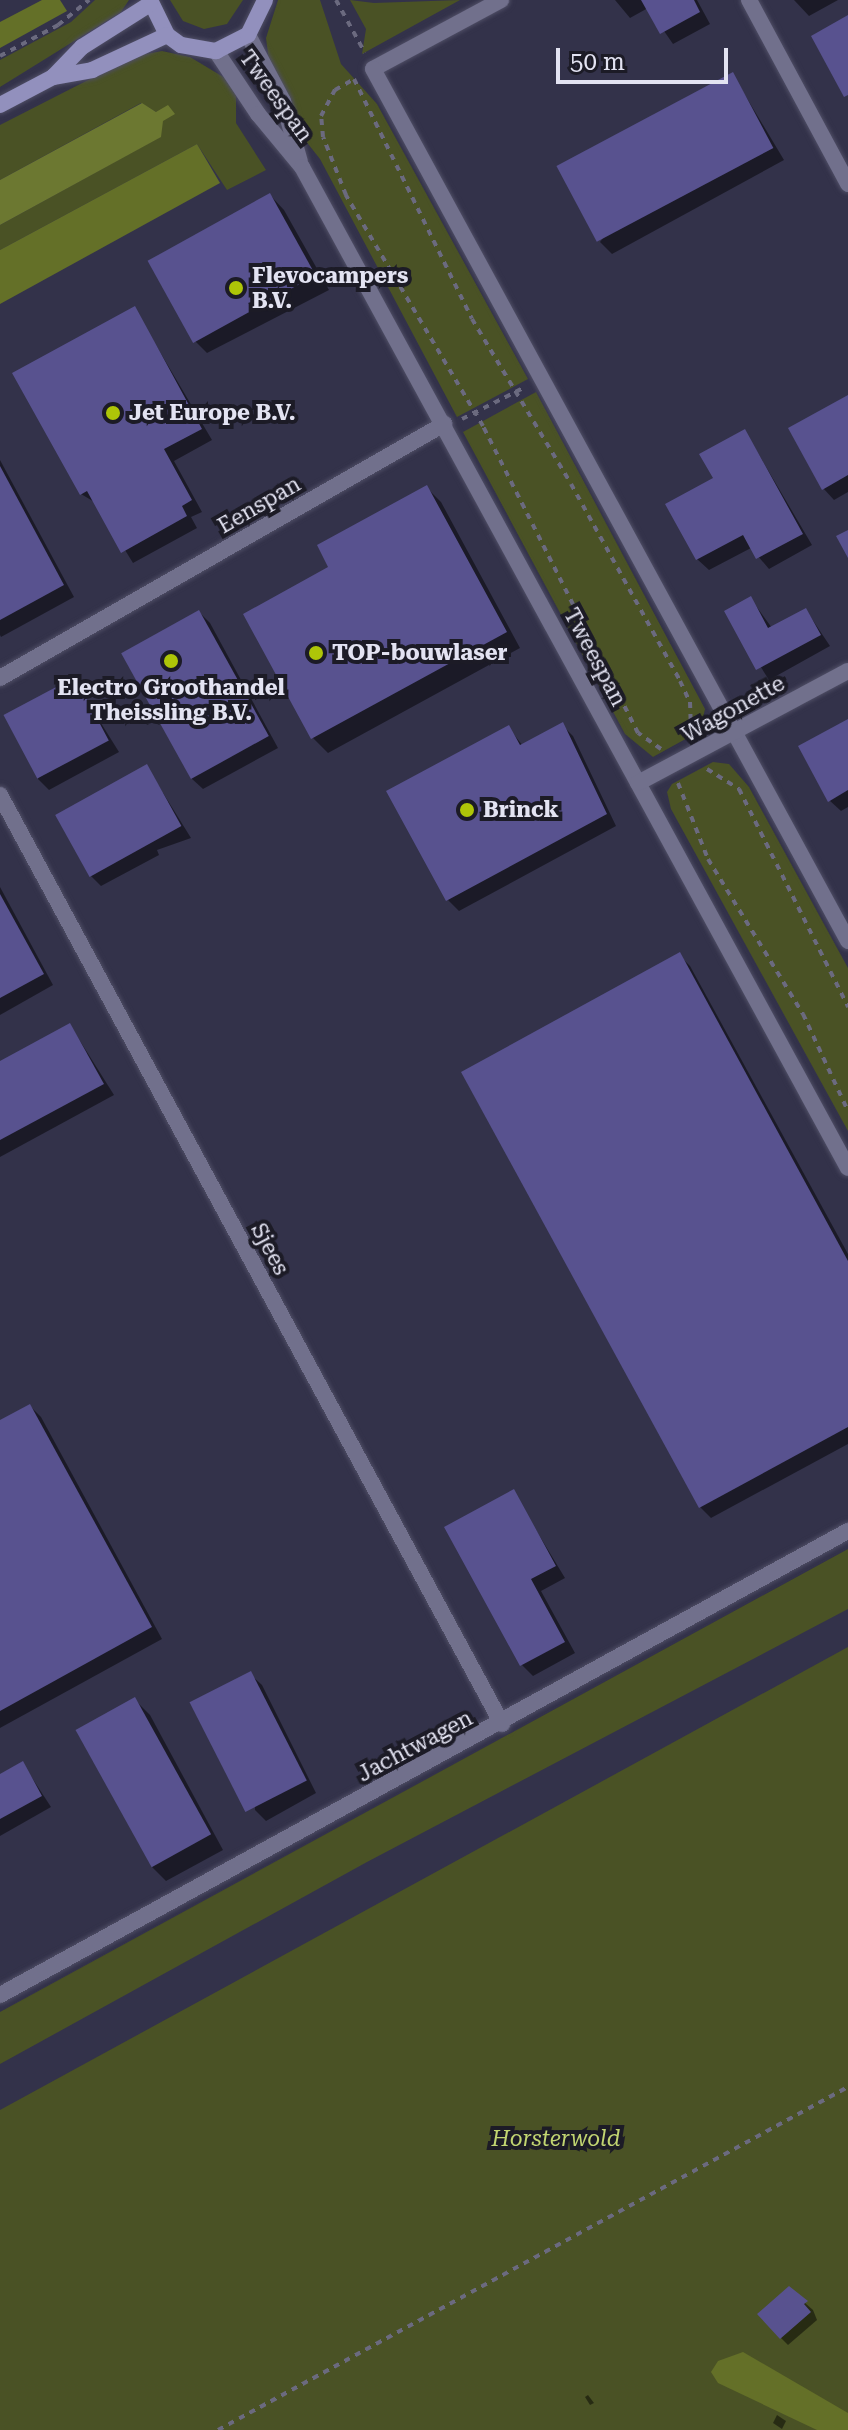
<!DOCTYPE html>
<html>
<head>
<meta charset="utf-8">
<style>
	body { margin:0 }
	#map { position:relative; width:848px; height:2430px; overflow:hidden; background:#33324a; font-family:"Roboto Serif",serif }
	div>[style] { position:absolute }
	.green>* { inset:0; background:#4a5225 }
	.forest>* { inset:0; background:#647028 }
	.water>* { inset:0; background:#6c7831 }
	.shadow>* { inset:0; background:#0007 }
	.building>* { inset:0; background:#58528f; transform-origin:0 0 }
	.path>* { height:4px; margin-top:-2px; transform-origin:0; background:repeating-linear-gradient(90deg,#6b6a7f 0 6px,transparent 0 12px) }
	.roads { filter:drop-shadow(0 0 2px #4f4e65) drop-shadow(0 0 2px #4f4e65) }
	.street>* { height:16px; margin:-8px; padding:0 8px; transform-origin:8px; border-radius:8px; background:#71708c }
	.secondary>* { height:16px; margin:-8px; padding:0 8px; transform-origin:8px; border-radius:8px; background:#9290bd }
	.dots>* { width:22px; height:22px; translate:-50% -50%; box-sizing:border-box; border:4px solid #1c1b26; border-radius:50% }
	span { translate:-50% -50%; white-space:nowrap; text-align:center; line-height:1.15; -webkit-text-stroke:8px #1c1b26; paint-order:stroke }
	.street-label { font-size:22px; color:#e3e3f2 }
	.poi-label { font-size:22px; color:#e3e3f2; font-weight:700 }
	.left { translate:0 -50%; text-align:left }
	.park-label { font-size:22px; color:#c2d571; font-style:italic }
	.scale { position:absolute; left:556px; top:48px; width:172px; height:36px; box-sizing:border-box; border:4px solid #e3e3f2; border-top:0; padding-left:10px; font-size:24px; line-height:28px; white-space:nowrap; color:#e3e3f2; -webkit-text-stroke:6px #1c1b26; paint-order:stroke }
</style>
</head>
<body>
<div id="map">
	<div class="green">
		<div style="clip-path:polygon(95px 0,129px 0,121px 12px,0 87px,0 60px,71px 22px)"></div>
		<div style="clip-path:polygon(170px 0,243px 0,227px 24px,204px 29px,183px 21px)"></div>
		<div style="clip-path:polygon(278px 0,320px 0,341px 64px,377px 104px,528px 379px,457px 417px,320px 159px,274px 101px,266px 38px)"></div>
		<div style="clip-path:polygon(350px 0,374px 3px,460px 0,362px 54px,366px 29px)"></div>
		<div style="clip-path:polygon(162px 51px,190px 57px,230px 81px,236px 91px,236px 123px,266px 170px,227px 190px,197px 144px,0 250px,0 225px,160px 137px,156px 112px,141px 103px,0 180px,0 125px,135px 56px)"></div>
		<div style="clip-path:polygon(536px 392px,705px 709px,700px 731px,653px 757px,625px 734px,463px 432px)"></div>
		<div style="clip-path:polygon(713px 762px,729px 764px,749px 787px,848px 968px,848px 1131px,671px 809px,667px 792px,672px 784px)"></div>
		<div style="clip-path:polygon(848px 1549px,848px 1609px,367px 1862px,0 2064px,0 2012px)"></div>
		<div style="clip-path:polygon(848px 1647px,848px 2430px,0 2430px,0 2110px)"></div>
	</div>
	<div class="forest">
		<div style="clip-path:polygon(42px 0,60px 0,67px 11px,0 48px,0 22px)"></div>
		<div style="clip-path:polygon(197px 144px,220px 183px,0 304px,0 250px)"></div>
		<div style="clip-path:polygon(743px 2352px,848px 2413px,848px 2430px,817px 2430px,718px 2383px,711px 2372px,718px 2361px)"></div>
	</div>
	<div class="water">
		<div style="clip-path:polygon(142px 103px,156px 112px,168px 105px,175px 114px,163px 121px,161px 137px,0 225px,0 180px)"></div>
	</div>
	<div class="shadow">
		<div style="clip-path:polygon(615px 0,697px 0,710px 24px,673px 44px,648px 8px,630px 18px)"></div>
		<div style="clip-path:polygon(794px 0,838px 0,809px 16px)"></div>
		<div style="clip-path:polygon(733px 75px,784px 160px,612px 254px,600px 242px)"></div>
		<div style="clip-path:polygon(270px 195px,284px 210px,329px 290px,207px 353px,192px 338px)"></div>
		<div style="clip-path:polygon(134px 308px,212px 440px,174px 461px,202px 512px,191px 517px,197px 528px,133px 563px,96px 503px,81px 494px)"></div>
		<div style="clip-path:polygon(848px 398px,848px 492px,834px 500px,823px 488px)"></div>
		<div style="clip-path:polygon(745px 431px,812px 545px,769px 569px,751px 548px,709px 570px,697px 559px,715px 479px)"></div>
		<div style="clip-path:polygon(0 460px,74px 597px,1px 637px,0 635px)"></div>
		<div style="clip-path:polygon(427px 488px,441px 502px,520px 648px,328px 753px,313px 738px,245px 616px,331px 568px)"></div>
		<div style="clip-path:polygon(751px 599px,772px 628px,806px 610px,830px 646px,769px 680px,726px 612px)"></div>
		<div style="clip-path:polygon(199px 612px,210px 623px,278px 748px,203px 789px,191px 778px)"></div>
		<div style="clip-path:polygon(74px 680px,119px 752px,49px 790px,38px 779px)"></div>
		<div style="clip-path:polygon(848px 721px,848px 807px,841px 811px,829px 800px)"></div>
		<div style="clip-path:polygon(562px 725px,573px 736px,616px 826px,459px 911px,448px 900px,508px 727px,523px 746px)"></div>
		<div style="clip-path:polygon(147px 767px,191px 838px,157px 850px,159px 855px,101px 886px,90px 875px)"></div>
		<div style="clip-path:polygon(0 887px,53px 985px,0 1015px)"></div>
		<div style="clip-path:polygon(679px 955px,690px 966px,848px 1254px,848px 1444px,711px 1518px,700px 1507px)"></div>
		<div style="clip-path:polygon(70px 1025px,114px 1095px,0 1157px,0 1063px)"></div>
		<div style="clip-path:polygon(30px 1406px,41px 1417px,162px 1639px,0 1728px,0 1422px)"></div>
		<div style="clip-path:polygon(513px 1492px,565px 1578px,541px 1591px,575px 1653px,533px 1676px,522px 1665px)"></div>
		<div style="clip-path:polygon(250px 1674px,262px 1685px,316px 1793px,266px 1821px,255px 1810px)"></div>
		<div style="clip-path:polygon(135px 1700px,150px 1715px,223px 1850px,166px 1881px,151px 1866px)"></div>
		<div style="clip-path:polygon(23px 1764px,51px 1807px,0 1836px,0 1776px)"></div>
		<div style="clip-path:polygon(789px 2289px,813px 2310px,817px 2320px,788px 2345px,781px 2338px)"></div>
		<div style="clip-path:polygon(588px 2395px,594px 2403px,590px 2405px,585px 2397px)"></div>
		<div style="clip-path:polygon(777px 2415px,786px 2421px,782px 2429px,773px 2423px)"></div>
	</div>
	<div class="building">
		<div style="clip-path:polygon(641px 0,694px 0,700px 12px,660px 34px)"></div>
		<div style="clip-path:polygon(848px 15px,848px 95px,844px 97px,811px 36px)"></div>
		<div style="left:733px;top:72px;width:86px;height:200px;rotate:62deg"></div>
		<div style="left:270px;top:193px;width:94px;height:140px;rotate:61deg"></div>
		<div style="clip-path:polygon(135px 306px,202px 429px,164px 449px,192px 500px,182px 506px,187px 516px,121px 553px,87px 491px,80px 495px,12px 373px)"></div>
		<div style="clip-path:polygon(848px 395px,848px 475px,822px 490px,788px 428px)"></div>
		<div style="clip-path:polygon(745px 429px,803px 534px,756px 559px,743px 535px,696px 560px,665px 504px,713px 478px,699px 454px)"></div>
		<div style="clip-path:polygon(0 466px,64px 585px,0 620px)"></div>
		<div style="clip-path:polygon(427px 485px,507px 632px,311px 739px,243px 614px,328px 567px,317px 545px)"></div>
		<div style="clip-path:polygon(848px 530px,848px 558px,836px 536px)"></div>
		<div style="clip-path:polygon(751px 596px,768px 628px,806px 608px,821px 635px,756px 670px,724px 611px)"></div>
		<div style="left:199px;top:610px;width:144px;height:89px;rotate:61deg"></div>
		<div style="left:75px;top:677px;width:72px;height:81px;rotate:62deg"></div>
		<div style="clip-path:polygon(848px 719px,848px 790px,828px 802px,798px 746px)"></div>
		<div style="clip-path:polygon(563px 722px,607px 814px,446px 901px,386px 791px,509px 725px,520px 745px)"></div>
		<div style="left:147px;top:764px;width:71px;height:105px;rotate:61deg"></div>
		<div style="clip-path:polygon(0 894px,44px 974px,0 998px)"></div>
		<div style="clip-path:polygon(680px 952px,848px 1261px,848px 1427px,699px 1508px,461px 1072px)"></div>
		<div style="clip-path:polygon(70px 1023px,104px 1084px,0 1140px,0 1061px)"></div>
		<div style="clip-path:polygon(30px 1404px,152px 1627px,0 1711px,0 1420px)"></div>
		<div style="clip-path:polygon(514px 1489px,556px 1566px,531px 1579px,565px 1642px,520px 1666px,444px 1527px)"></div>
		<div style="left:251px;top:1671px;width:123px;height:69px;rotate:63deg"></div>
		<div style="left:135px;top:1697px;width:157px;height:68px;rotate:61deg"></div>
		<div style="clip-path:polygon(23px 1761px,42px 1796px,0 1819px,0 1774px)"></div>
		<div style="clip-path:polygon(789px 2286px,808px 2301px,804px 2304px,811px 2312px,780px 2339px,757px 2314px)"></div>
	</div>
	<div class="path">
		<div style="left:336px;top:0;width:60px;rotate:61.3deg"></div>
		<div style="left:0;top:56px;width:66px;rotate:-28.1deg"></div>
		<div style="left:58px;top:25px;width:40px;rotate:-39deg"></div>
		<div style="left:462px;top:419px;width:71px;rotate:-26.9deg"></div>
		<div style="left:661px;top:749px;width:28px;rotate:-145deg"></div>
		<div style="left:638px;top:733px;width:344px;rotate:-116.8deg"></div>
		<div style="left:483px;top:426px;width:269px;rotate:-120.7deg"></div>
		<div style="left:346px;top:195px;width:62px;rotate:-111.6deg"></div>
		<div style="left:323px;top:137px;width:21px;rotate:-95deg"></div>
		<div style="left:321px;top:116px;width:30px;rotate:-62deg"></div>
		<div style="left:335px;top:90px;width:22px;rotate:-30deg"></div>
		<div style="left:354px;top:79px;width:267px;rotate:63.8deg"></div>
		<div style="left:472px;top:319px;width:192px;rotate:59deg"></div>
		<div style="left:571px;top:484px;width:225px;rotate:61deg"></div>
		<div style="left:680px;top:681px;width:23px;rotate:65deg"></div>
		<div style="left:690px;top:702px;width:30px;rotate:88deg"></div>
		<div style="left:707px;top:769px;width:38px;rotate:32deg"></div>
		<div style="left:739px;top:789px;width:244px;rotate:63.4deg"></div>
		<div style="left:678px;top:783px;width:82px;rotate:68.5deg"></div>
		<div style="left:708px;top:859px;width:182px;rotate:58.5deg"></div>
		<div style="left:803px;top:1014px;width:107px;rotate:65.1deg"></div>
		<div style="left:218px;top:2430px;width:717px;rotate:-28.57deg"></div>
	</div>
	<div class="roads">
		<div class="street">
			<div style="left:501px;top:0;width:145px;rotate:151.7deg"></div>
			<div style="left:373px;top:69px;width:993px;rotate:61.42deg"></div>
			<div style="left:749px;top:0;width:209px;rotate:61.7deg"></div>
			<div style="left:248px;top:35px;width:75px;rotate:62.1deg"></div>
			<div style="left:283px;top:101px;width:63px;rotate:74.4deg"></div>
			<div style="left:216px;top:51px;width:76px;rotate:56.3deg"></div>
			<div style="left:258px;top:114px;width:69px;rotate:50.3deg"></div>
			<div style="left:302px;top:167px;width:1140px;rotate:61.39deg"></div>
			<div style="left:0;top:678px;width:512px;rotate:-29.77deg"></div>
			<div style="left:638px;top:783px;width:238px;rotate:-28.1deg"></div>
			<div style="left:0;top:795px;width:1056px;rotate:61.61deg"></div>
			<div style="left:0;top:1995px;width:967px;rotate:-28.69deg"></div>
		</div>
		<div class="secondary">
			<div style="left:150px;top:0;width:39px;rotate:64deg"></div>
			<div style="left:167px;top:35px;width:17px;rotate:36deg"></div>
			<div style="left:181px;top:45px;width:36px;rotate:10deg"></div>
			<div style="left:216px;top:51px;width:36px;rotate:-27deg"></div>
			<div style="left:248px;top:35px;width:39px;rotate:-64deg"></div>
			<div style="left:53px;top:77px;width:40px;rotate:-10deg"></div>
			<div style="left:92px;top:70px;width:83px;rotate:-25deg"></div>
			<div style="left:0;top:105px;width:60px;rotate:-27.8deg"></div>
			<div style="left:53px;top:77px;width:42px;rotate:-46deg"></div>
			<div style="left:82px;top:47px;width:80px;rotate:-32.3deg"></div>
		</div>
	</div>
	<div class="dots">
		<div style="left:236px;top:288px;background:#aec508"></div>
		<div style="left:113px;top:413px;background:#aec508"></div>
		<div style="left:316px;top:653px;background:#aec508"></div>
		<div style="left:171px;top:661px;background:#aec508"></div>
		<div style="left:467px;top:810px;background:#aec508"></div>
	</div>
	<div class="street-label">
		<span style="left:276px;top:96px;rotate:54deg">Tweespan</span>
		<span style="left:259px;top:505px;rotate:-30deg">Eenspan</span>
		<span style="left:595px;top:657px;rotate:62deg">Tweespan</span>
		<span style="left:733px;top:709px;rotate:-29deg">Wagonette</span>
		<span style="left:270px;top:1249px;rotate:62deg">Sjees</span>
		<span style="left:415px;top:1746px;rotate:-28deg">Jachtwagen</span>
	</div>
	<div class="poi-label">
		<span class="left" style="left:252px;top:288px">Flevocampers<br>B.V.</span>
		<span class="left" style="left:129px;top:413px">Jet Europe B.V.</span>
		<span class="left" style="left:332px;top:653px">TOP-bouwlaser</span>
		<span style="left:171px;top:700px">Electro Groothandel<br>Theissling B.V.</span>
		<span class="left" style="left:483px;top:810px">Brinck</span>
	</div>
	<div class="park-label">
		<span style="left:556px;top:2139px">Horsterwold</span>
	</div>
	<div class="scale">50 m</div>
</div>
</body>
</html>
